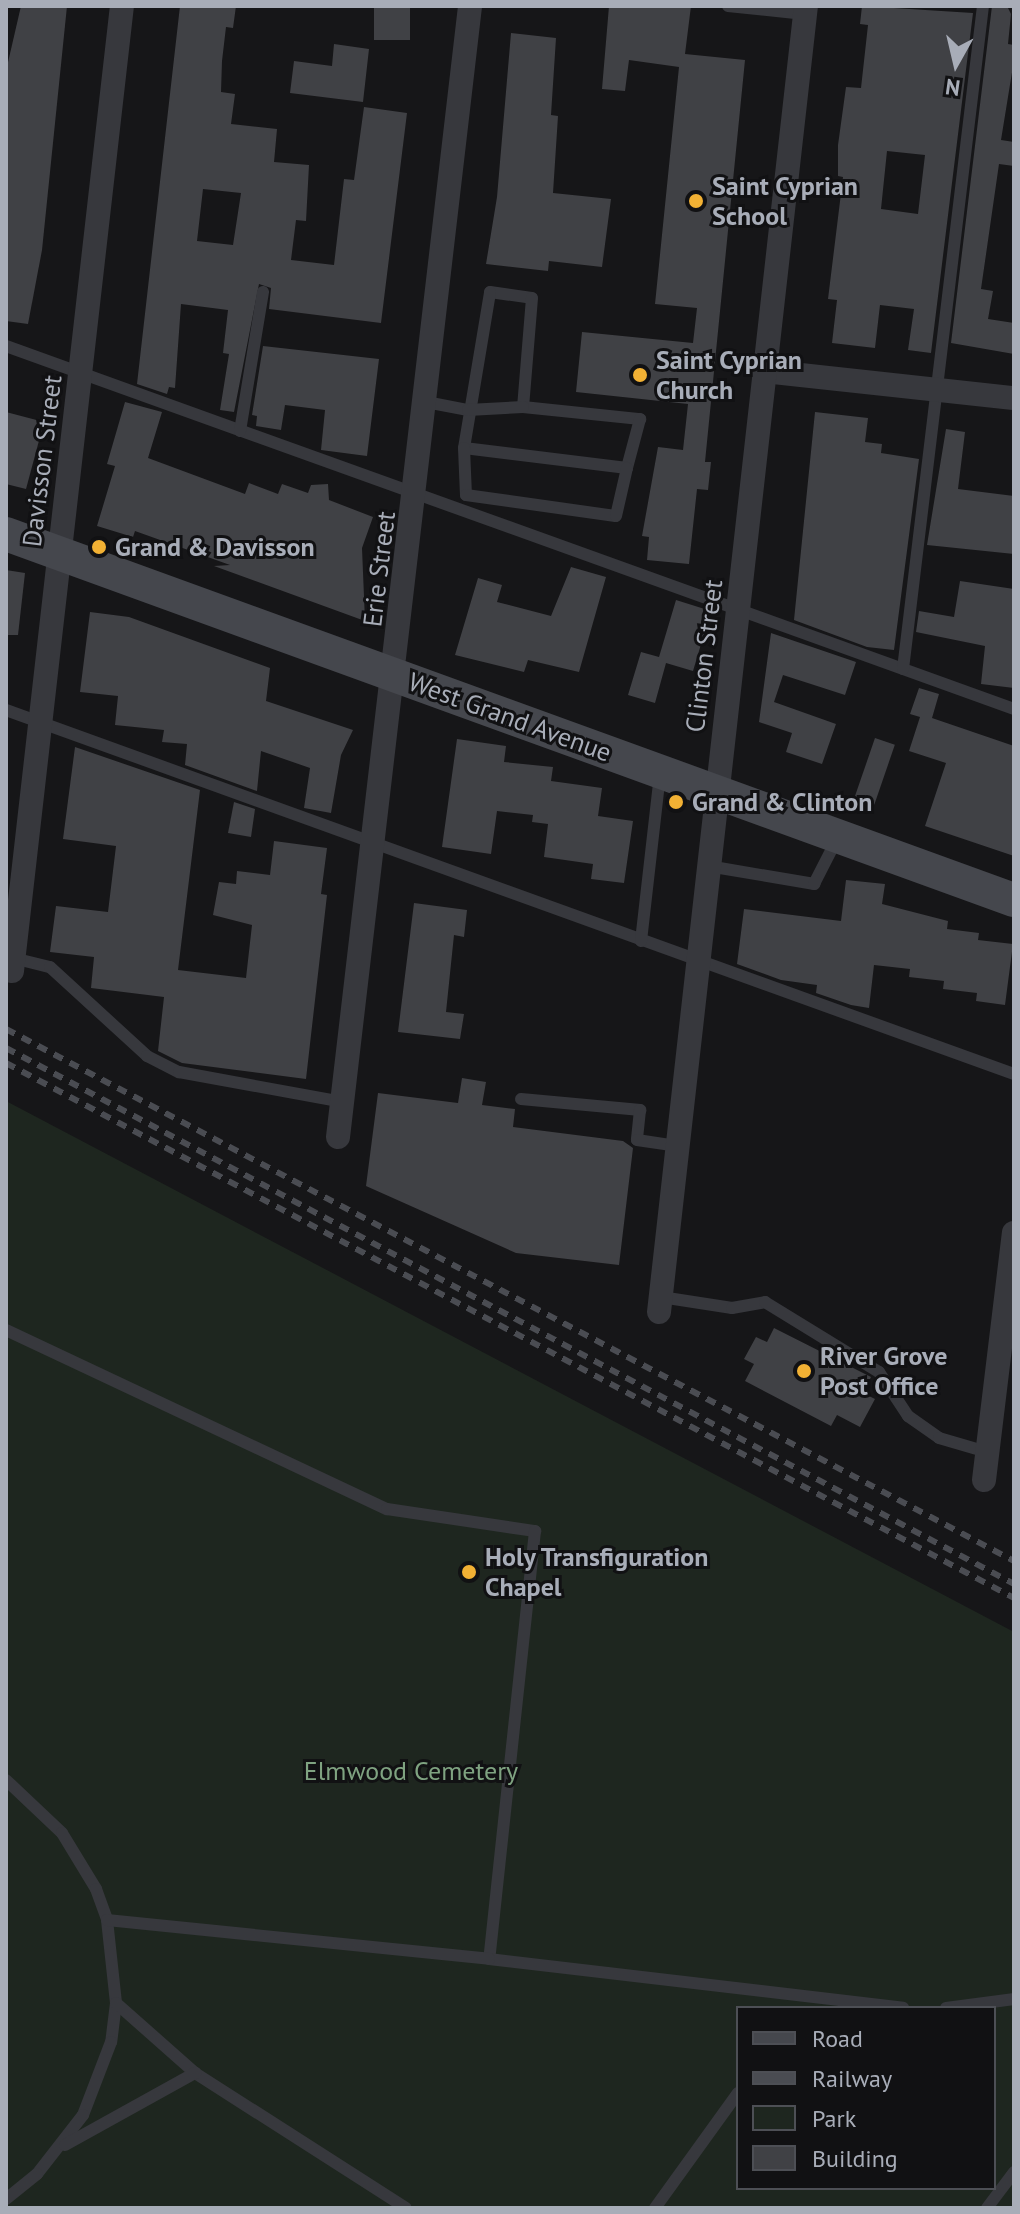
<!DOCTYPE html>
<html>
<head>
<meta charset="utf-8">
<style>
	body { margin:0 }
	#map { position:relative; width:1020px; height:2214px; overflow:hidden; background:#161618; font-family:"PT Sans",sans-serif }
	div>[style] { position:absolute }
	.green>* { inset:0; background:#1e261f }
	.building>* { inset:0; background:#404145; transform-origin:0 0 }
	.lane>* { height:12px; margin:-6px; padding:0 6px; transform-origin:6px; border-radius:6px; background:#37383d }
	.street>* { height:24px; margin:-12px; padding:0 12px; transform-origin:12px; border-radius:12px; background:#37383d }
	.secondary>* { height:34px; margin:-17px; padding:0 17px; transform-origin:17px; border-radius:17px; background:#45474d }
	.rail>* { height:6px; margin-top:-3px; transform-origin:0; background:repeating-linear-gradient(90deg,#4a4c52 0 10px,transparent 0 18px) }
	.dots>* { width:22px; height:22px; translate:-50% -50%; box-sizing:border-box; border:4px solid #111113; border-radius:50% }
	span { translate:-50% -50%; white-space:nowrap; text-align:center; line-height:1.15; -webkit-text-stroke:6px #111113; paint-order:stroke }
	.poi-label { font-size:26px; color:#a8adb8; font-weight:700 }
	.left { translate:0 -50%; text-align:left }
	.street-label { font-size:26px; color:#a8adb8 }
	.park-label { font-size:26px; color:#7fa381 }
	.frame { position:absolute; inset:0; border:8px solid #a8adb8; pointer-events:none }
	.legend { position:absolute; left:736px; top:2006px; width:260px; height:184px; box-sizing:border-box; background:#111113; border:2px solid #4d4f55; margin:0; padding:10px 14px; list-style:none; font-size:24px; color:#a8adb8 }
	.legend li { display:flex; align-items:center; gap:16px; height:40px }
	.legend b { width:40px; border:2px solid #4d4f55 }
	.north { position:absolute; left:916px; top:24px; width:80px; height:80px; -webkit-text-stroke:6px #111113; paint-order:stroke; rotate:188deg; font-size:22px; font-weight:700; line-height:32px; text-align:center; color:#a8adb8 }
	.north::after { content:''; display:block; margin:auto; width:28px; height:36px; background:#a8adb8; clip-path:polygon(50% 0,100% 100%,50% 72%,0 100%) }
</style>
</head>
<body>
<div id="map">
	<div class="green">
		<div style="clip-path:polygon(evenodd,6px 1101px,1014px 1632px,1014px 2208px,6px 2208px,6px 1101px,738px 2008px,994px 2008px,994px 2188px,738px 2188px,738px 2008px)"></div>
	</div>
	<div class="building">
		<div style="clip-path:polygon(21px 6px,67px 6px,42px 250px,28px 324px,6px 321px,6px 71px)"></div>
		<div style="clip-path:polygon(evenodd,180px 6px,236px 6px,233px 28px,226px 27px,222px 61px,221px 92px,235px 94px,231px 124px,277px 129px,274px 162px,309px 165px,306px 221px,296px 220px,291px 260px,334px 265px,344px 179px,354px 180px,364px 107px,407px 113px,381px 323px,269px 309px,271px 288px,259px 284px,234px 412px,220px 410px,229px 354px,223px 353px,228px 310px,181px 304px,175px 388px,169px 387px,167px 394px,137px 384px,180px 6px,203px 189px,241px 193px,233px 245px,197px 241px,203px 189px)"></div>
		<div style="left:374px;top:6px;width:36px;height:34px"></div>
		<div style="clip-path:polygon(609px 6px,691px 6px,685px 54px,745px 60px,705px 462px,711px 462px,708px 490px,697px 489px,689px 564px,647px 560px,649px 537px,642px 536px,658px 447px,683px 450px,688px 404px,576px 392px,582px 332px,693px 343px,697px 308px,655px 304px,679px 67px,629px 60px,625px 91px,602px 89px)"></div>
		<div style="clip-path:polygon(evenodd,862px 6px,973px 13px,931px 353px,908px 350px,914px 309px,880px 305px,875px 348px,832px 343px,837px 300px,828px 299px,843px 177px,838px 176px,838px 145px,846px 87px,861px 88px,868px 25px,860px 24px,862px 6px,887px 151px,925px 155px,918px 214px,881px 209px,887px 151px)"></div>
		<div style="clip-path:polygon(992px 6px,1007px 6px,1011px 14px,1008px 44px,1014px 45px,1014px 60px,1001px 140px,1014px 142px,1014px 166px,999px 164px,981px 289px,993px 291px,988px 319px,1014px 323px,1014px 354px,951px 343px)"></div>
		<div style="clip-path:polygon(511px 33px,556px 38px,551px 115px,558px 116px,553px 193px,611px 199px,602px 267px,549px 261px,548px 271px,486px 264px,497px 197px)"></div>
		<div style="clip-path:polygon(334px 44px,369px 49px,363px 102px,290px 93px,294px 61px,332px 66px)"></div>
		<div style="clip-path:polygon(263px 346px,379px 359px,367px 456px,321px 450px,325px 410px,285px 405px,281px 430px,256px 426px,257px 416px,252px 415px)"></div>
		<div style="clip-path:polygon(125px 402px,162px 412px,148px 458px,245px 494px,249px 483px,278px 494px,282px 484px,308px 493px,311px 485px,328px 484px,329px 500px,373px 517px,362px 548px,365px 621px,214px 566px,230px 565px,135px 531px,133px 537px,97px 526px,115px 466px,107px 464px)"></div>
		<div style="clip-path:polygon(6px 412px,44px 422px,26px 489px,6px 484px)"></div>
		<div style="clip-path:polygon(815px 412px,868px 418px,865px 442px,882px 444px,881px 453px,919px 459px,894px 650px,867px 647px,794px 620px)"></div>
		<div style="clip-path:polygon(946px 429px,965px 432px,958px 489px,1014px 496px,1014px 554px,927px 545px)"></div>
		<div style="clip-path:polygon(571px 567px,606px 577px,579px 672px,528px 660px,524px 672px,455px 655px,478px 578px,502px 585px,497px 602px,551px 616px)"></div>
		<div style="clip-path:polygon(6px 570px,25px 573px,18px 635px,6px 635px)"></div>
		<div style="clip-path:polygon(960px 581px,1014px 589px,1014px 688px,981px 684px,985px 646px,916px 632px,919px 611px,954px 617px)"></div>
		<div style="clip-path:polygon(676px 600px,711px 611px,693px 671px,666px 663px,655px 703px,628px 695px,641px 652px,659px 657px)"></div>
		<div style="clip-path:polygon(90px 612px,129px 617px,270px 668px,266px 701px,353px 730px,341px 755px,331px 813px,304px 808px,310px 768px,261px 751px,257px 791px,185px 765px,187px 744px,162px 742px,164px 730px,115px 725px,118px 696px,80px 692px)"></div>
		<div style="clip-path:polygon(771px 633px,856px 662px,845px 695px,783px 675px,774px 702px,836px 724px,822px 764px,786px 752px,792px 733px,759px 722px)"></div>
		<div style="clip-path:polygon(919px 688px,939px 694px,932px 718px,1014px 746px,1014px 856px,925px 826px,946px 763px,909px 751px,920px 717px,910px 714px)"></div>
		<div style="left:875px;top:738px;width:21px;height:63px;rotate:19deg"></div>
		<div style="clip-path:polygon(457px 739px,506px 746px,504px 762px,553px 767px,551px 781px,602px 788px,598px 816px,633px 821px,624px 883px,591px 879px,593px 864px,544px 857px,548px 824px,532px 822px,533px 815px,497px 811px,491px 854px,442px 847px)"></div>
		<div style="clip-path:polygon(75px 747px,200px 790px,178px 970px,246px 978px,252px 925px,213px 915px,219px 882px,236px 884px,237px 871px,270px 875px,274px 841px,327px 848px,321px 894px,327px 895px,306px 1079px,182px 1063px,158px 1051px,164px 997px,91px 988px,94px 957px,50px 952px,56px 906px,108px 912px,116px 846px,63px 839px)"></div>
		<div style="clip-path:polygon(234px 802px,255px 809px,251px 837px,228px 833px)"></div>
		<div style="clip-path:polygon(846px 880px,885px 884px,882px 904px,948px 921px,947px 929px,979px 933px,978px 940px,1013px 944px,1005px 1005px,976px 1001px,977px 993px,943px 989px,944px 981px,909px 977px,910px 969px,874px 965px,869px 1008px,851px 1005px,816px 993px,817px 985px,781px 980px,737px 964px,744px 909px,841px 921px)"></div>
		<div style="clip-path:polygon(414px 903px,467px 910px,464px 937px,454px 935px,446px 1012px,464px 1014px,460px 1039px,398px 1032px)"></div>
		<div style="clip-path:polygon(462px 1078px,486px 1082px,482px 1105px,515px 1109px,513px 1127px,623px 1141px,633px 1148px,619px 1265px,516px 1253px,366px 1186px,378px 1093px,458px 1103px)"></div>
		<div style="clip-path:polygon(774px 1328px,871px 1377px,863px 1393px,875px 1399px,860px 1427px,837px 1415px,831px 1426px,745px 1381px,754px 1364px,744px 1359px,756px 1337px,767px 1342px)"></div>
	</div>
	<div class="lane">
		<div style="left:728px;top:6px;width:77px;rotate:5.9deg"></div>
		<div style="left:490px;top:292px;width:42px;rotate:8.1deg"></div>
		<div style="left:532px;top:298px;width:109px;rotate:94.7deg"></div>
		<div style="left:523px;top:407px;width:118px;rotate:5.9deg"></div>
		<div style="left:640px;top:419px;width:51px;rotate:104.9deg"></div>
		<div style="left:627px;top:468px;width:164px;rotate:-173deg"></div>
		<div style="left:464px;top:448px;width:158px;rotate:-80.5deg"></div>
		<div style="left:6px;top:346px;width:1071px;rotate:19.8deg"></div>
		<div style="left:426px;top:402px;width:43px;rotate:10.8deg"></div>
		<div style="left:468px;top:410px;width:55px;rotate:-3.1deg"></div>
		<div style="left:240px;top:431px;width:141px;rotate:-80.6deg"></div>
		<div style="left:464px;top:448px;width:47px;rotate:87.6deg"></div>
		<div style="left:466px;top:495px;width:151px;rotate:8deg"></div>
		<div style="left:616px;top:516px;width:49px;rotate:-77.1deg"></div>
		<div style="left:903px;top:669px;width:668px;rotate:-83.12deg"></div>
		<div style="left:6px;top:710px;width:1072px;rotate:19.86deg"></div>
		<div style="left:708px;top:866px;width:108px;rotate:9.6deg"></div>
		<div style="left:814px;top:884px;width:51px;rotate:-62.9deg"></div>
		<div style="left:641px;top:941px;width:167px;rotate:-83.5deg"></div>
		<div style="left:13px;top:958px;width:38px;rotate:14deg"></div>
		<div style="left:50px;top:967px;width:132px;rotate:42.5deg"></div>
		<div style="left:147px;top:1056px;width:36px;rotate:27deg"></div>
		<div style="left:179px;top:1072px;width:166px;rotate:10.4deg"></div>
		<div style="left:521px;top:1099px;width:120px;rotate:5.3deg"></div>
		<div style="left:640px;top:1110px;width:30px;rotate:96deg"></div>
		<div style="left:637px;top:1140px;width:40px;rotate:8.5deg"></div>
		<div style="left:661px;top:1297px;width:72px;rotate:8.8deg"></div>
		<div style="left:732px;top:1308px;width:34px;rotate:-10deg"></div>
		<div style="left:765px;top:1302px;width:134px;rotate:31.6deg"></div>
		<div style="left:879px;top:1372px;width:53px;rotate:56.6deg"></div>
		<div style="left:908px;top:1416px;width:38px;rotate:35deg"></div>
		<div style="left:939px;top:1438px;width:50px;rotate:16.3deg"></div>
		<div style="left:6px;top:1330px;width:421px;rotate:25.2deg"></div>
		<div style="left:387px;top:1509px;width:150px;rotate:8.5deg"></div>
		<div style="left:535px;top:1531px;width:430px;rotate:96.1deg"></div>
		<div style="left:489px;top:1959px;width:417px;rotate:6.7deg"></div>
		<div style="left:6px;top:1780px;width:77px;rotate:43.4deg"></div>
		<div style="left:62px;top:1833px;width:66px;rotate:58.7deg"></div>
		<div style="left:96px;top:1889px;width:33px;rotate:70deg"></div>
		<div style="left:107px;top:1920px;width:83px;rotate:83.8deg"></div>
		<div style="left:116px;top:2003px;width:39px;rotate:97deg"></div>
		<div style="left:111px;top:2042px;width:78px;rotate:111deg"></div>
		<div style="left:83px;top:2115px;width:75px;rotate:127.9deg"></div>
		<div style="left:37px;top:2174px;width:40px;rotate:141deg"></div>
		<div style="left:107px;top:1920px;width:384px;rotate:5.8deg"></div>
		<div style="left:116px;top:2003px;width:106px;rotate:41.5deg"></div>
		<div style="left:195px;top:2073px;width:250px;rotate:32.6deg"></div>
		<div style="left:946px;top:2008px;width:69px;rotate:-7.5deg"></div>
		<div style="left:65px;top:2145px;width:149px;rotate:-29deg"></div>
		<div style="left:655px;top:2208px;width:142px;rotate:-54.2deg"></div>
		<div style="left:987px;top:2208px;width:45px;rotate:-53.1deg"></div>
	</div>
	<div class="street">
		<div style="left:764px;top:371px;width:251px;rotate:6.2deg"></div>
		<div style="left:12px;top:971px;width:971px;rotate:-83.5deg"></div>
		<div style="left:338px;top:1137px;width:1139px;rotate:-83.34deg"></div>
		<div style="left:659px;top:1312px;width:1314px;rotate:-83.58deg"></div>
		<div style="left:984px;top:1480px;width:249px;rotate:-83.1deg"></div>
	</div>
	<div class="secondary">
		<div style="left:6px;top:534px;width:1072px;rotate:19.96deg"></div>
	</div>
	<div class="rail">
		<div style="left:6px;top:1029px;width:1140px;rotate:27.82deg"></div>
		<div style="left:6px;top:1048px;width:1142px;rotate:28deg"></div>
		<div style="left:6px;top:1063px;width:1141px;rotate:27.96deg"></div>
	</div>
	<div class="dots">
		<div style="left:696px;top:201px;background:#f2b134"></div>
		<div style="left:640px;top:375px;background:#f2b134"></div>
		<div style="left:99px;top:547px;background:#f2b134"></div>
		<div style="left:676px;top:802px;background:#f2b134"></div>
		<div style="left:804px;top:1371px;background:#f2b134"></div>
		<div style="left:469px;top:1572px;background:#f2b134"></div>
	</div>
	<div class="poi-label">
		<span class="left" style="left:712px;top:201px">Saint Cyprian<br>School</span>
		<span class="left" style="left:656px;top:375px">Saint Cyprian<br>Church</span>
		<span class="left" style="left:115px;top:547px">Grand &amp; Davisson</span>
		<span class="left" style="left:692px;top:802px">Grand &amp; Clinton</span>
		<span class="left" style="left:820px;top:1371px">River Grove<br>Post Office</span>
		<span class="left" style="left:485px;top:1572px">Holy Transfiguration<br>Chapel</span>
	</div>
	<div class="street-label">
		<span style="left:42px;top:461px;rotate:-83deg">Davisson Street</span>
		<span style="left:379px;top:569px;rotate:-83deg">Erie Street</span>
		<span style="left:704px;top:656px;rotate:-83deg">Clinton Street</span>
		<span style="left:510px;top:717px;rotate:20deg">West Grand Avenue</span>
	</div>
	<div class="park-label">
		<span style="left:411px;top:1771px">Elmwood Cemetery</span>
	</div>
	<div class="frame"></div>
	<ul class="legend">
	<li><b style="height:10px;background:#45474d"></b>Road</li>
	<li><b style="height:10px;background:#4a4c52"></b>Railway</li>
	<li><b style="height:22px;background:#1e261f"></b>Park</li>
	<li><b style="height:22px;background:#404145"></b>Building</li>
	</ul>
	<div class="north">N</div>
</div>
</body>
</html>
